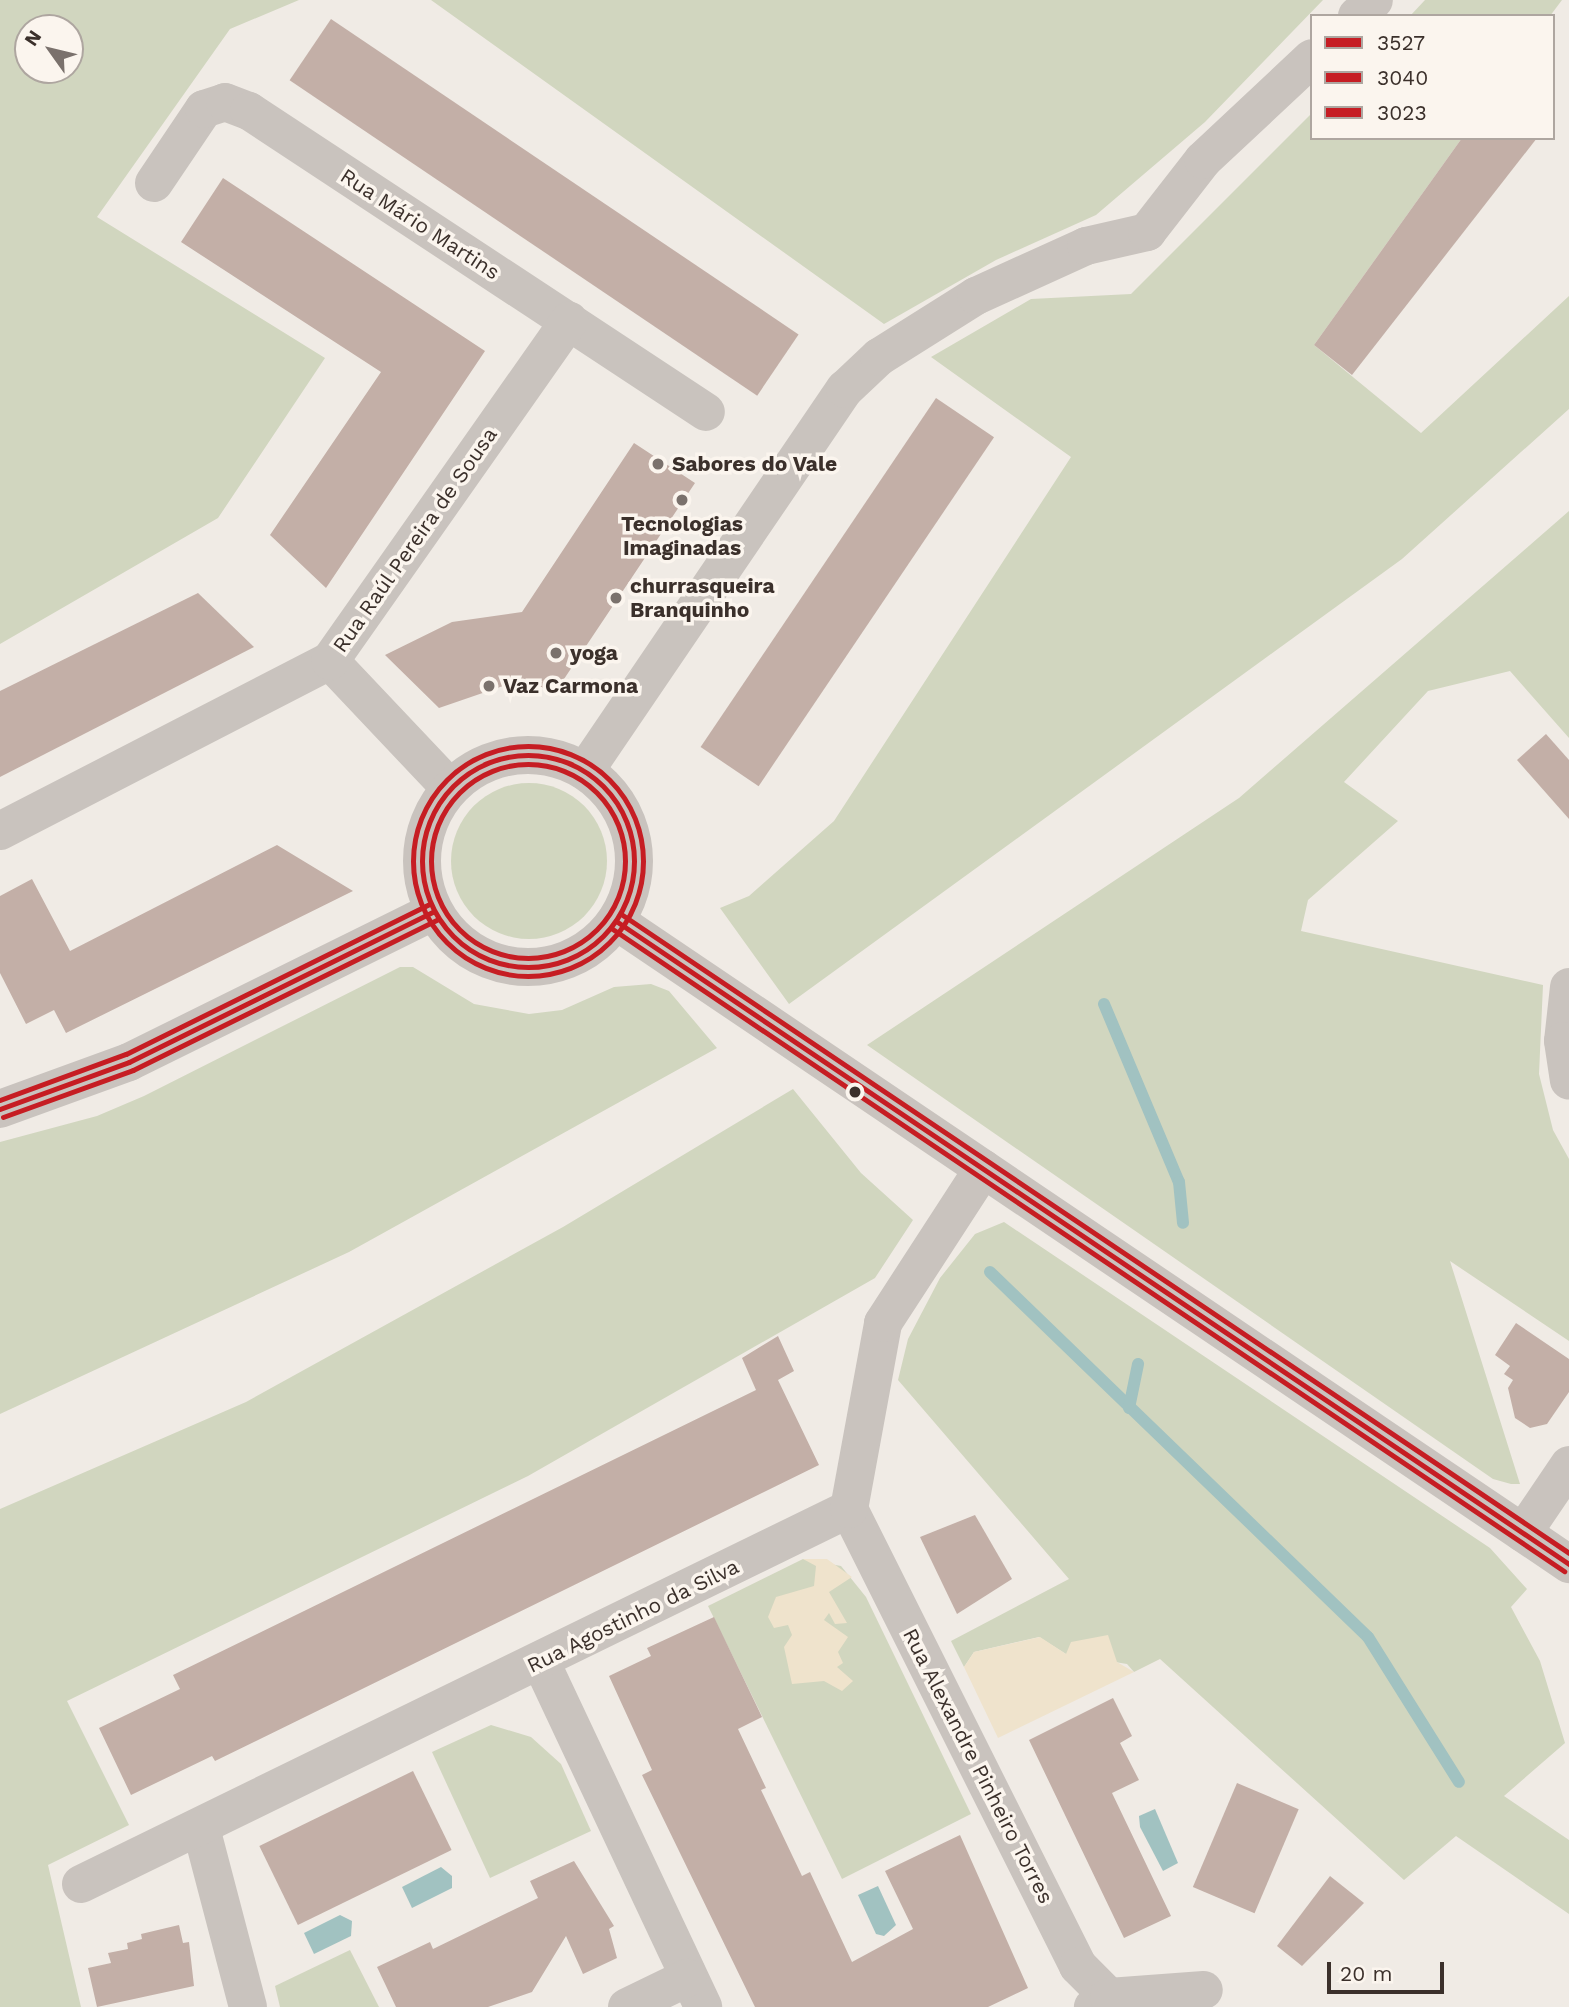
<!DOCTYPE html>
<html>
<head>
<meta charset="utf-8">
<style>
	body { margin:0 }
	#map { position:relative; width:1569px; height:2007px; overflow:hidden; background:#f0ebe5; font-family:"Work Sans",sans-serif }
	div>[style] { position:absolute }
	.green>* { inset:0; background:#d1d6bf }
	.round { border-radius:50% }
	.sand>* { inset:0; background:#efe3cc }
	.water>* { inset:0; background:#a1c2c1 }
	.stream>* { height:12px; margin:-6px; padding:0 6px; transform-origin:6px; border-radius:6px; background:#a1c2c1 }
	.building>* { inset:0; background:#c3afa7; transform-origin:0 0 }
	.minor>* { height:38px; margin:-19px; padding:0 19px; transform-origin:19px; border-radius:19px; background:#c9c3be }
	.minor>.ring { margin:-19px; padding:0; box-sizing:content-box; background:none; border:38px solid #c9c3be; border-radius:50% }
	.bus-1>* { height:5px; margin:-2.5px; padding:0 2.5px; transform-origin:2.5px; border-radius:2.5px; background:#c61d23 }
	.bus-1>.ring { margin:-2.5px; padding:0; box-sizing:content-box; background:none; border:5px solid #c61d23; border-radius:50% }
	.bus-2>* { height:5px; margin:-2.5px; padding:0 2.5px; transform-origin:2.5px; border-radius:2.5px; background:#c61d23 }
	.bus-2>.ring { margin:-2.5px; padding:0; box-sizing:content-box; background:none; border:5px solid #c61d23; border-radius:50% }
	.bus-3>* { height:5px; margin:-2.5px; padding:0 2.5px; transform-origin:2.5px; border-radius:2.5px; background:#c61d23 }
	.bus-3>.ring { margin:-2.5px; padding:0; box-sizing:content-box; background:none; border:5px solid #c61d23; border-radius:50% }
	.dots>* { width:19px; height:19px; translate:-50% -50%; box-sizing:border-box; border:4px solid #fbf5ee; border-radius:50% }
	span { translate:-50% -50%; white-space:nowrap; text-align:center; line-height:1.15; -webkit-text-stroke:7px #fbf5ee; paint-order:stroke }
	.street-label { font-size:21px; color:#3b302b }
	.poi-label { font-size:21px; color:#3b302b; font-weight:700 }
	.left { translate:0 -50%; text-align:left }
	.legend { position:absolute; left:1310px; top:14px; width:245px; height:126px; box-sizing:border-box; background:#fbf5ee; border:2px solid #aea6a0; margin:0; padding:9px 12px; list-style:none; font-size:21px; color:#3b302b }
	.legend li { display:flex; align-items:center; gap:14px; height:35px }
	.legend b { width:35px; border:2px solid #aea6a0 }
	.north { position:absolute; left:14px; top:14px; width:70px; height:70px; box-sizing:border-box; background:#fbf5ee; border:2px solid #aea6a0; border-radius:50%; rotate:304deg; font-size:19px; font-weight:700; line-height:28px; text-align:center; color:#3b302b }
	.north::after { content:''; display:block; margin:auto; width:24px; height:32px; background:#7a716c; clip-path:polygon(50% 0,100% 100%,50% 72%,0 100%) }
	.scale { position:absolute; left:1327px; top:1962px; width:117px; height:32px; box-sizing:border-box; border:4px solid #3b302b; border-top:0; padding-left:9px; font-size:21px; line-height:24px; white-space:nowrap; color:#3b302b; -webkit-text-stroke:5px #fbf5ee; paint-order:stroke }
</style>
</head>
<body>
<div id="map">
	<div class="green">
		<div style="clip-path:polygon(evenodd,0 0,299px 0,230px 29px,97px 217px,325px 358px,218px 518px,0 644px,0 0,28px 28px,70px 28px,70px 70px,28px 70px,28px 28px)"></div>
		<div style="clip-path:polygon(431px 0,1323px 0,1205px 122px,1096px 215px,996px 260px,884px 324px)"></div>
		<div style="clip-path:polygon(1425px 0,1562px 0,1550px 16px,1410px 16px)"></div>
		<div style="clip-path:polygon(1312px 113px,1312px 138px,1462px 138px,1314px 345px,1421px 433px,1569px 296px,1569px 409px,1402px 559px,789px 1004px,720px 908px,749px 896px,834px 821px,1071px 457px,931px 357px,1031px 299px,1131px 294px)"></div>
		<div style="clip-path:polygon(1569px 511px,1569px 738px,1510px 671px,1428px 691px,1344px 782px,1398px 821px,1308px 900px,1301px 931px,1543px 985px,1539px 1074px,1553px 1130px,1569px 1159px,1569px 1341px,1450px 1261px,1520px 1484px,1511px 1484px,1493px 1479px,867px 1045px,1239px 798px)"></div>
		<div class="round" style="left:451px;top:783px;width:156px;height:156px"></div>
		<div style="clip-path:polygon(400px 967px,413px 967px,474px 1004px,529px 1014px,562px 1010px,614px 987px,651px 984px,669px 991px,717px 1048px,349px 1252px,0 1414px,0 1142px,97px 1116px,144px 1096px)"></div>
		<div style="clip-path:polygon(793px 1089px,861px 1173px,913px 1220px,875px 1278px,528px 1476px,67px 1701px,129px 1825px,48px 1865px,81px 2007px,0 2007px,0 1509px,246px 1402px,563px 1227px)"></div>
		<div style="clip-path:polygon(1004px 1222px,1490px 1548px,1527px 1589px,1511px 1607px,1540px 1661px,1565px 1743px,1504px 1796px,1569px 1840px,1569px 1914px,1456px 1836px,1404px 1880px,1160px 1659px,1134px 1672px,1127px 1664px,1066px 1654px,1039px 1637px,974px 1652px,964px 1667px,951px 1641px,1069px 1579px,898px 1380px,908px 1339px,940px 1278px,975px 1234px)"></div>
		<div style="clip-path:polygon(803px 1559px,841px 1566px,866px 1597px,971px 1814px,842px 1879px,708px 1606px)"></div>
		<div style="clip-path:polygon(491px 1725px,531px 1737px,561px 1764px,591px 1831px,490px 1878px,432px 1752px)"></div>
		<div style="clip-path:polygon(350px 1950px,379px 2007px,280px 2007px,275px 1986px)"></div>
	</div>
	<div class="sand">
		<div style="clip-path:polygon(803px 1559px,827px 1559px,852px 1577px,829px 1592px,847px 1623px,835px 1624px,829px 1613px,824px 1620px,848px 1637px,838px 1652px,843px 1663px,837px 1667px,853px 1681px,842px 1691px,824px 1681px,792px 1684px,784px 1647px,792px 1635px,788px 1625px,774px 1628px,768px 1617px,776px 1597px,814px 1586px,816px 1566px)"></div>
		<div style="clip-path:polygon(1108px 1635px,1117px 1662px,1134px 1672px,998px 1738px,964px 1667px,974px 1652px,1040px 1637px,1066px 1654px,1071px 1642px)"></div>
	</div>
	<div class="water">
		<div style="clip-path:polygon(1155px 1809px,1178px 1863px,1163px 1871px,1140px 1827px,1139px 1816px)"></div>
		<div style="clip-path:polygon(441px 1867px,452px 1876px,452px 1888px,412px 1908px,402px 1887px)"></div>
		<div style="clip-path:polygon(878px 1886px,896px 1925px,884px 1936px,876px 1934px,858px 1895px)"></div>
		<div style="clip-path:polygon(340px 1915px,352px 1921px,351px 1936px,314px 1954px,304px 1933px)"></div>
	</div>
	<div class="stream">
		<div style="left:1104px;top:1004px;width:193px;rotate:67.2deg"></div>
		<div style="left:1179px;top:1182px;width:41px;rotate:84.4deg"></div>
		<div style="left:990px;top:1272px;width:525px;rotate:44deg"></div>
		<div style="left:1368px;top:1637px;width:171px;rotate:57.9deg"></div>
		<div style="left:1129px;top:1408px;width:45px;rotate:-78.4deg"></div>
	</div>
	<div class="building">
		<div style="left:331px;top:19px;width:564px;height:74px;rotate:34deg"></div>
		<div style="clip-path:polygon(1462px 138px,1537px 138px,1352px 375px,1314px 345px)"></div>
		<div style="clip-path:polygon(223px 178px,485px 351px,326px 588px,270px 535px,381px 372px,181px 242px)"></div>
		<div style="left:936px;top:398px;width:70px;height:421px;rotate:34deg"></div>
		<div style="clip-path:polygon(634px 443px,695px 483px,558px 688px,503px 686px,439px 708px,385px 655px,452px 622px,522px 612px)"></div>
		<div style="clip-path:polygon(198px 593px,254px 647px,0 777px,0 691px)"></div>
		<div style="clip-path:polygon(1546px 734px,1569px 760px,1569px 819px,1517px 760px)"></div>
		<div style="clip-path:polygon(277px 845px,353px 891px,66px 1033px,54px 1010px,26px 1024px,0 973px,0 896px,32px 879px,70px 951px)"></div>
		<div style="clip-path:polygon(1516px 1323px,1569px 1359px,1569px 1392px,1547px 1424px,1530px 1428px,1515px 1418px,1508px 1388px,1513px 1380px,1504px 1374px,1510px 1366px,1495px 1355px)"></div>
		<div style="clip-path:polygon(778px 1336px,794px 1371px,778px 1380px,819px 1465px,215px 1761px,212px 1756px,131px 1795px,99px 1728px,180px 1689px,173px 1675px,756px 1390px,742px 1358px)"></div>
		<div style="clip-path:polygon(975px 1515px,1012px 1579px,957px 1614px,920px 1537px)"></div>
		<div style="clip-path:polygon(714px 1617px,762px 1717px,738px 1729px,766px 1788px,761px 1790px,802px 1876px,810px 1872px,852px 1962px,913px 1929px,885px 1871px,960px 1835px,1028px 1988px,988px 2007px,755px 2007px,642px 1775px,652px 1770px,609px 1676px,651px 1656px,647px 1648px)"></div>
		<div style="clip-path:polygon(1113px 1698px,1132px 1736px,1120px 1743px,1139px 1780px,1112px 1793px,1171px 1916px,1124px 1938px,1029px 1740px)"></div>
		<div style="left:413px;top:1771px;width:88px;height:171px;rotate:64deg"></div>
		<div style="left:1237px;top:1783px;width:67px;height:113px;rotate:23deg"></div>
		<div style="clip-path:polygon(574px 1861px,614px 1926px,609px 1929px,617px 1958px,583px 1974px,566px 1936px,532px 1992px,488px 2007px,396px 2007px,377px 1967px,430px 1942px,433px 1949px,538px 1898px,530px 1881px)"></div>
		<div style="clip-path:polygon(1330px 1876px,1364px 1903px,1302px 1966px,1277px 1946px)"></div>
		<div style="clip-path:polygon(179px 1925px,183px 1943px,189px 1942px,194px 1986px,97px 2007px,88px 1968px,111px 1963px,108px 1953px,128px 1949px,127px 1943px,142px 1939px,141px 1934px)"></div>
	</div>
	<div class="minor">
		<div style="left:1357px;top:16px;width:23px;rotate:-43deg"></div>
		<div style="left:154px;top:183px;width:89px;rotate:-56deg"></div>
		<div style="left:204px;top:109px;width:22px;rotate:-18deg"></div>
		<div style="left:225px;top:102px;width:26px;rotate:21deg"></div>
		<div style="left:249px;top:111px;width:547px;rotate:33.37deg"></div>
		<div style="left:330px;top:661px;width:175px;rotate:46.6deg"></div>
		<div class="ring" style="left:422px;top:755px;width:174px;height:174px"></div>
		<div style="left:585px;top:771px;width:462px;rotate:-55.8deg"></div>
		<div style="left:845px;top:389px;width:47px;rotate:-43.3deg"></div>
		<div style="left:879px;top:357px;width:115px;rotate:-32.2deg"></div>
		<div style="left:976px;top:296px;width:121px;rotate:-24.4deg"></div>
		<div style="left:1086px;top:246px;width:63px;rotate:-12.9deg"></div>
		<div style="left:1147px;top:232px;width:91px;rotate:-52.1deg"></div>
		<div style="left:1203px;top:160px;width:149px;rotate:-43.1deg"></div>
		<div style="left:0;top:831px;width:371px;rotate:-27.3deg"></div>
		<div style="left:330px;top:661px;width:416px;rotate:-54.9deg"></div>
		<div style="left:616px;top:921px;width:1150px;rotate:34.01deg"></div>
		<div style="left:1569px;top:987px;width:54px;rotate:96.3deg"></div>
		<div style="left:1563px;top:1041px;width:40px;rotate:81.5deg"></div>
		<div style="left:0;top:1109px;width:137px;rotate:-20deg"></div>
		<div style="left:129px;top:1062px;width:339px;rotate:-26.3deg"></div>
		<div style="left:849px;top:1509px;width:511px;rotate:63.38deg"></div>
		<div style="left:1078px;top:1966px;width:44px;rotate:45deg"></div>
		<div style="left:1109px;top:1997px;width:19px;rotate:148deg"></div>
		<div style="left:1523px;top:1533px;width:82px;rotate:-55.9deg"></div>
		<div style="left:541px;top:1662px;width:381px;rotate:64.8deg"></div>
		<div style="left:201px;top:1828px;width:185px;rotate:75.3deg"></div>
		<div style="left:81px;top:1884px;width:855px;rotate:-26.03deg"></div>
		<div style="left:849px;top:1509px;width:189px;rotate:-79.6deg"></div>
		<div style="left:883px;top:1323px;width:184px;rotate:-57deg"></div>
		<div style="left:1109px;top:1997px;width:95px;rotate:-4.2deg"></div>
		<div style="left:627px;top:2007px;width:67px;rotate:-25.8deg"></div>
	</div>
	<div class="bus-1">
		<div class="ring" style="left:422px;top:755px;width:207px;height:207px"></div>
		<div style="left:616px;top:921px;width:1150px;rotate:34.01deg"></div>
		<div style="left:0;top:1109px;width:137px;rotate:-20deg"></div>
		<div style="left:129px;top:1062px;width:339px;rotate:-26.3deg"></div>
	</div>
	<div class="bus-2">
		<div class="ring" style="left:413px;top:746px;width:225px;height:225px"></div>
		<div style="left:611px;top:928px;width:1150px;rotate:34.01deg"></div>
		<div style="left:3px;top:1117px;width:138px;rotate:-19.9deg"></div>
		<div style="left:133px;top:1070px;width:339px;rotate:-26.3deg"></div>
	</div>
	<div class="bus-3">
		<div class="ring" style="left:431px;top:764px;width:189px;height:189px"></div>
		<div style="left:621px;top:914px;width:1143px;rotate:33.98deg"></div>
		<div style="left:0;top:1100px;width:134px;rotate:-20.1deg"></div>
		<div style="left:126px;top:1054px;width:338px;rotate:-26.3deg"></div>
	</div>
	<div class="dots">
		<div style="left:658px;top:464px;background:#7a716c"></div>
		<div style="left:682px;top:500px;background:#7a716c"></div>
		<div style="left:616px;top:598px;background:#7a716c"></div>
		<div style="left:556px;top:653px;background:#7a716c"></div>
		<div style="left:489px;top:686px;background:#7a716c"></div>
		<div style="left:855px;top:1092px;background:#3b302b"></div>
	</div>
	<div class="street-label">
		<span style="left:420px;top:224px;rotate:33deg">Rua Mário Martins</span>
		<span style="left:415px;top:540px;rotate:-55deg">Rua Raúl Pereira de Sousa</span>
		<span style="left:633px;top:1616px;rotate:-26deg">Rua Agostinho da Silva</span>
		<span style="left:978px;top:1766px;rotate:63deg">Rua Alexandre Pinheiro Torres</span>
	</div>
	<div class="poi-label">
		<span class="left" style="left:672px;top:464px">Sabores do Vale</span>
		<span style="left:682px;top:536px">Tecnologias<br>Imaginadas</span>
		<span class="left" style="left:630px;top:598px">churrasqueira<br>Branquinho</span>
		<span class="left" style="left:570px;top:653px">yoga</span>
		<span class="left" style="left:503px;top:686px">Vaz Carmona</span>
	</div>
	<ul class="legend">
	<li><b style="height:9px;background:#c61d23"></b>3527</li>
	<li><b style="height:9px;background:#c61d23"></b>3040</li>
	<li><b style="height:9px;background:#c61d23"></b>3023</li>
	</ul>
	<div class="north">N</div>
	<div class="scale">20 m</div>
</div>
</body>
</html>
